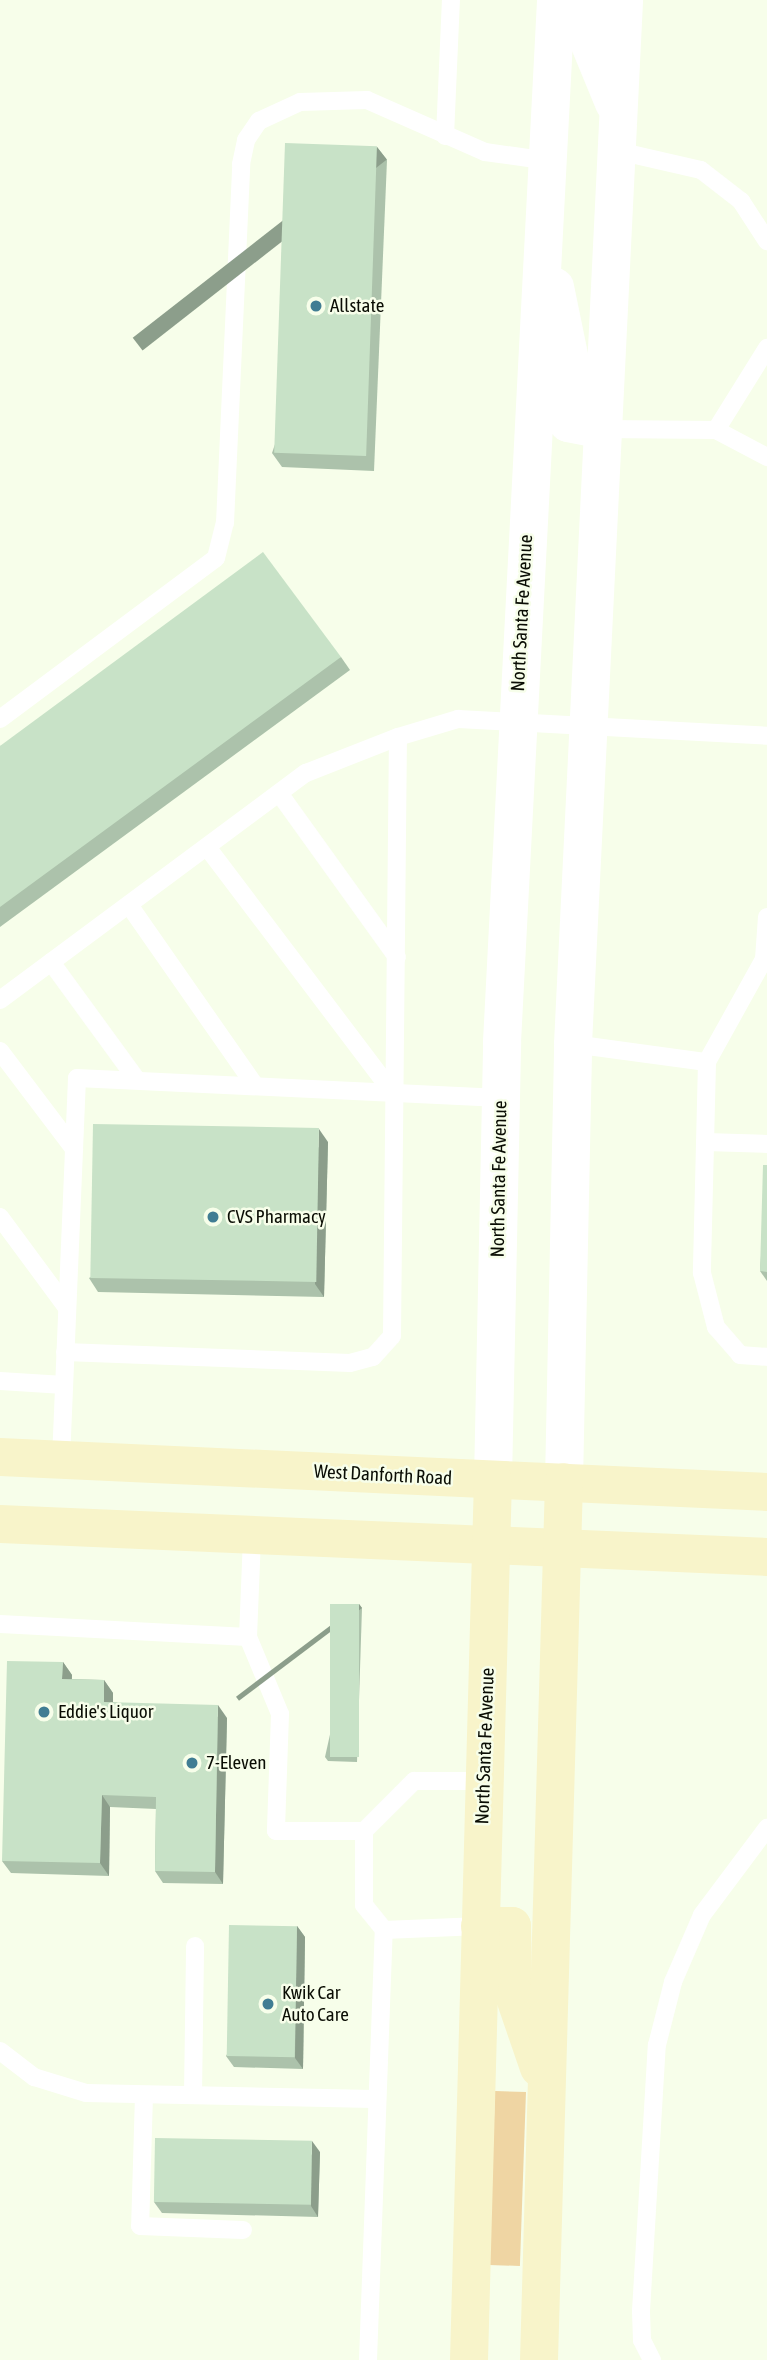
<!DOCTYPE html>
<html>
<head>
<meta charset="utf-8">
<style>
	body { margin:0 }
	#map { position:relative; width:767px; height:2360px; overflow:hidden; background:#f7feea; font-family:"Asap Condensed",sans-serif }
	div>[style] { position:absolute }
	.green>* { inset:0; background:#efd5a3; transform-origin:0 0 }
	.service>* { height:18px; margin:-9px; padding:0 9px; transform-origin:9px; border-radius:9px; background:#fff }
	.tertiary>* { height:38px; margin:-19px; padding:0 19px; transform-origin:19px; border-radius:19px; background:#fff }
	.secondary>* { height:38px; margin:-19px; padding:0 19px; transform-origin:19px; border-radius:19px; background:#f8f4ca }
	.wall>* { inset:0; background:#acc2ab }
	.shaded-wall>* { inset:0; background:#8c9e8b; transform-origin:0 0 }
	.building>* { inset:0; background:#c8e2c7; transform-origin:0 0 }
	.dots>* { width:19px; height:19px; translate:-50% -50%; box-sizing:border-box; border:4px solid #f7feea; border-radius:50% }
	span { translate:-50% -50%; white-space:nowrap; text-align:center; line-height:1.15; -webkit-text-stroke:5px #f7feea; paint-order:stroke }
	.poi-label { font-size:19px; color:#0a0d04 }
	.left { translate:0 -50%; text-align:left }
	.street-label { font-size:19px; color:#0a0d04 }
</style>
</head>
<body>
<div id="map">
	<div class="green">
		<div style="left:495px;top:2091px;width:31px;height:174px;rotate:2deg"></div>
	</div>
	<div class="service">
		<div style="left:445px;top:136px;width:136px;rotate:-87.5deg"></div>
		<div style="left:618px;top:151px;width:85px;rotate:12.9deg"></div>
		<div style="left:701px;top:170px;width:51px;rotate:37.8deg"></div>
		<div style="left:741px;top:201px;width:48px;rotate:57deg"></div>
		<div style="left:600px;top:429px;width:116px;rotate:0.5deg"></div>
		<div style="left:716px;top:430px;width:58px;rotate:27.9deg"></div>
		<div style="left:716px;top:430px;width:97px;rotate:-58.1deg"></div>
		<div style="left:0;top:719px;width:269px;rotate:-36.7deg"></div>
		<div style="left:216px;top:558px;width:36px;rotate:-76deg"></div>
		<div style="left:225px;top:523px;width:359px;rotate:-87.4deg"></div>
		<div style="left:241px;top:164px;width:25px;rotate:-78deg"></div>
		<div style="left:246px;top:140px;width:23px;rotate:-56deg"></div>
		<div style="left:259px;top:121px;width:45px;rotate:-24.9deg"></div>
		<div style="left:300px;top:102px;width:67px;rotate:-1.7deg"></div>
		<div style="left:367px;top:100px;width:129px;rotate:23.8deg"></div>
		<div style="left:485px;top:152px;width:66px;rotate:7.9deg"></div>
		<div style="left:279px;top:793px;width:202px;rotate:54.3deg"></div>
		<div style="left:207px;top:847px;width:307px;rotate:52.9deg"></div>
		<div style="left:129px;top:905px;width:217px;rotate:55.1deg"></div>
		<div style="left:767px;top:917px;width:42px;rotate:94.1deg"></div>
		<div style="left:764px;top:959px;width:118px;rotate:119deg"></div>
		<div style="left:707px;top:1062px;width:211px;rotate:91.4deg"></div>
		<div style="left:702px;top:1273px;width:56px;rotate:75.5deg"></div>
		<div style="left:716px;top:1327px;width:37px;rotate:49deg"></div>
		<div style="left:740px;top:1355px;width:27px;rotate:4deg"></div>
		<div style="left:51px;top:962px;width:146px;rotate:53.9deg"></div>
		<div style="left:0;top:1000px;width:381px;rotate:-36.6deg"></div>
		<div style="left:306px;top:773px;width:99px;rotate:-21.4deg"></div>
		<div style="left:398px;top:737px;width:63px;rotate:-16.7deg"></div>
		<div style="left:458px;top:719px;width:309px;rotate:3.1deg"></div>
		<div style="left:573px;top:1044px;width:135px;rotate:7.7deg"></div>
		<div style="left:0;top:1051px;width:123px;rotate:52.9deg"></div>
		<div style="left:705px;top:1142px;width:62px;rotate:1.8deg"></div>
		<div style="left:0;top:1217px;width:113px;rotate:53.6deg"></div>
		<div style="left:65px;top:1352px;width:285px;rotate:2.2deg"></div>
		<div style="left:350px;top:1363px;width:24px;rotate:-15deg"></div>
		<div style="left:373px;top:1357px;width:28px;rotate:-48deg"></div>
		<div style="left:392px;top:1336px;width:599px;rotate:-89.43deg"></div>
		<div style="left:0;top:1381px;width:64px;rotate:3.6deg"></div>
		<div style="left:61px;top:1460px;width:382px;rotate:-87.6deg"></div>
		<div style="left:77px;top:1078px;width:424px;rotate:2.7deg"></div>
		<div style="left:0;top:1624px;width:248px;rotate:3deg"></div>
		<div style="left:248px;top:1637px;width:100px;rotate:-87.7deg"></div>
		<div style="left:248px;top:1637px;width:83px;rotate:67.4deg"></div>
		<div style="left:280px;top:1714px;width:117px;rotate:92deg"></div>
		<div style="left:276px;top:1831px;width:88px"></div>
		<div style="left:364px;top:1831px;width:71px;rotate:-45deg"></div>
		<div style="left:414px;top:1781px;width:70px"></div>
		<div style="left:364px;top:1831px;width:74px;rotate:90deg"></div>
		<div style="left:364px;top:1905px;width:32px;rotate:51deg"></div>
		<div style="left:0;top:2051px;width:43px;rotate:37.4deg"></div>
		<div style="left:34px;top:2077px;width:54px;rotate:17.1deg"></div>
		<div style="left:86px;top:2093px;width:288px;rotate:1.2deg"></div>
		<div style="left:144px;top:2095px;width:131px;rotate:91.7deg"></div>
		<div style="left:140px;top:2226px;width:103px;rotate:2.2deg"></div>
		<div style="left:193px;top:2095px;width:149px;rotate:-89.2deg"></div>
		<div style="left:368px;top:2360px;width:430px;rotate:-87.9deg"></div>
		<div style="left:384px;top:1930px;width:96px;rotate:-2.4deg"></div>
		<div style="left:652px;top:2360px;width:22px;rotate:-117deg"></div>
		<div style="left:642px;top:2340px;width:29px;rotate:-92deg"></div>
		<div style="left:641px;top:2311px;width:266px;rotate:-86.6deg"></div>
		<div style="left:657px;top:2045px;width:65px;rotate:-75.7deg"></div>
		<div style="left:673px;top:1982px;width:73px;rotate:-66.6deg"></div>
		<div style="left:702px;top:1915px;width:109px;rotate:-53.2deg"></div>
	</div>
	<div class="tertiary">
		<div style="left:588px;top:0;width:35px;rotate:93deg"></div>
		<div style="left:586px;top:35px;width:74px;rotate:67.6deg"></div>
		<div style="left:555px;top:287px;width:80px;rotate:78.4deg"></div>
		<div style="left:571px;top:365px;width:58px;rotate:93deg"></div>
		<div style="left:568px;top:423px;width:33px;rotate:11deg"></div>
		<div style="left:493px;top:1480px;width:438px;rotate:-88.8deg"></div>
		<div style="left:502px;top:1042px;width:1043px;rotate:-87.03deg"></div>
		<div style="left:564px;top:1482px;width:438px;rotate:-88.8deg"></div>
		<div style="left:573px;top:1044px;width:1045px;rotate:-87.2deg"></div>
	</div>
	<div class="secondary">
		<div style="left:0;top:1457px;width:768px;rotate:2.61deg"></div>
		<div style="left:0;top:1524px;width:768px;rotate:2.46deg"></div>
		<div style="left:480px;top:1926px;width:32px"></div>
		<div style="left:512px;top:1926px;width:66px;rotate:89.1deg"></div>
		<div style="left:513px;top:1992px;width:80px;rotate:71.1deg"></div>
		<div style="left:469px;top:2360px;width:880px;rotate:-88.44deg"></div>
		<div style="left:539px;top:2360px;width:878px;rotate:-88.37deg"></div>
	</div>
	<div class="wall">
		<div style="clip-path:polygon(377px 147px,387px 160px,374px 471px,282px 467px,272px 453px)"></div>
		<div style="clip-path:polygon(341px 657px,350px 670px,0 927px,0 746px)"></div>
		<div style="clip-path:polygon(328px 1142px,324px 1297px,98px 1292px,89px 1278px)"></div>
		<div style="clip-path:polygon(767px 1165px,767px 1281px,760px 1271px)"></div>
		<div style="clip-path:polygon(359px 1604px,362px 1608px,357px 1762px,328px 1761px,325px 1757px)"></div>
		<div style="clip-path:polygon(63px 1662px,72px 1675px,72px 1679px,104px 1680px,113px 1693px,113px 1702px,227px 1718px,223px 1884px,163px 1883px,155px 1871px,156px 1809px,110px 1807px,109px 1876px,11px 1873px,2px 1861px)"></div>
		<div style="clip-path:polygon(297px 1926px,305px 1937px,303px 2069px,234px 2067px,226px 2056px)"></div>
		<div style="clip-path:polygon(320px 2152px,318px 2217px,162px 2213px,154px 2202px)"></div>
	</div>
	<div class="shaded-wall">
		<div style="left:377px;top:147px;width:16px;height:310px;rotate:52deg"></div>
		<div style="clip-path:polygon(319px 1129px,328px 1142px,324px 1297px,315px 1284px)"></div>
		<div style="left:359px;top:1604px;width:5px;height:154px;rotate:53deg"></div>
		<div style="clip-path:polygon(63px 1662px,72px 1675px,71px 1692px,62px 1679px)"></div>
		<div style="clip-path:polygon(104px 1680px,113px 1693px,113px 1715px,104px 1702px)"></div>
		<div style="clip-path:polygon(218px 1705px,227px 1718px,223px 1884px,215px 1872px)"></div>
		<div style="clip-path:polygon(102px 1795px,110px 1807px,109px 1876px,100px 1863px)"></div>
		<div style="clip-path:polygon(297px 1926px,305px 1937px,303px 2069px,295px 2058px)"></div>
		<div style="clip-path:polygon(312px 2141px,320px 2152px,318px 2217px,311px 2206px)"></div>
	</div>
	<div class="building">
		<div style="left:285px;top:143px;width:92px;height:310px;rotate:2deg"></div>
		<div style="clip-path:polygon(263px 552px,341px 657px,0 907px,0 746px)"></div>
		<div style="left:93px;top:1124px;width:226px;height:154px;rotate:1deg"></div>
		<div style="clip-path:polygon(763px 1165px,767px 1165px,767px 1272px,760px 1271px)"></div>
		<div style="left:330px;top:1604px;width:29px;height:153px"></div>
		<div style="clip-path:polygon(7px 1661px,63px 1662px,62px 1679px,104px 1680px,104px 1702px,218px 1705px,215px 1872px,155px 1871px,156px 1797px,102px 1795px,100px 1863px,2px 1861px)"></div>
		<div style="left:229px;top:1925px;width:68px;height:131px;rotate:1deg"></div>
		<div style="left:155px;top:2138px;width:157px;height:64px;rotate:1deg"></div>
	</div>
	<div class="dots">
		<div style="left:316px;top:306px;background:#407d93"></div>
		<div style="left:213px;top:1217px;background:#407d93"></div>
		<div style="left:44px;top:1712px;background:#407d93"></div>
		<div style="left:192px;top:1763px;background:#407d93"></div>
		<div style="left:268px;top:2004px;background:#407d93"></div>
	</div>
	<div class="poi-label">
		<span class="left" style="left:330px;top:306px">Allstate</span>
		<span class="left" style="left:227px;top:1217px">CVS Pharmacy</span>
		<span class="left" style="left:58px;top:1712px">Eddie's Liquor</span>
		<span class="left" style="left:206px;top:1763px">7-Eleven</span>
		<span class="left" style="left:282px;top:2004px">Kwik Car<br>Auto Care</span>
	</div>
	<div class="street-label">
		<span style="left:522px;top:613px;rotate:-87deg">North Santa Fe Avenue</span>
		<span style="left:499px;top:1179px;rotate:-89deg">North Santa Fe Avenue</span>
		<span style="left:383px;top:1475px;rotate:3deg">West Danforth Road</span>
		<span style="left:485px;top:1746px;rotate:-88deg">North Santa Fe Avenue</span>
	</div>
</div>
</body>
</html>
